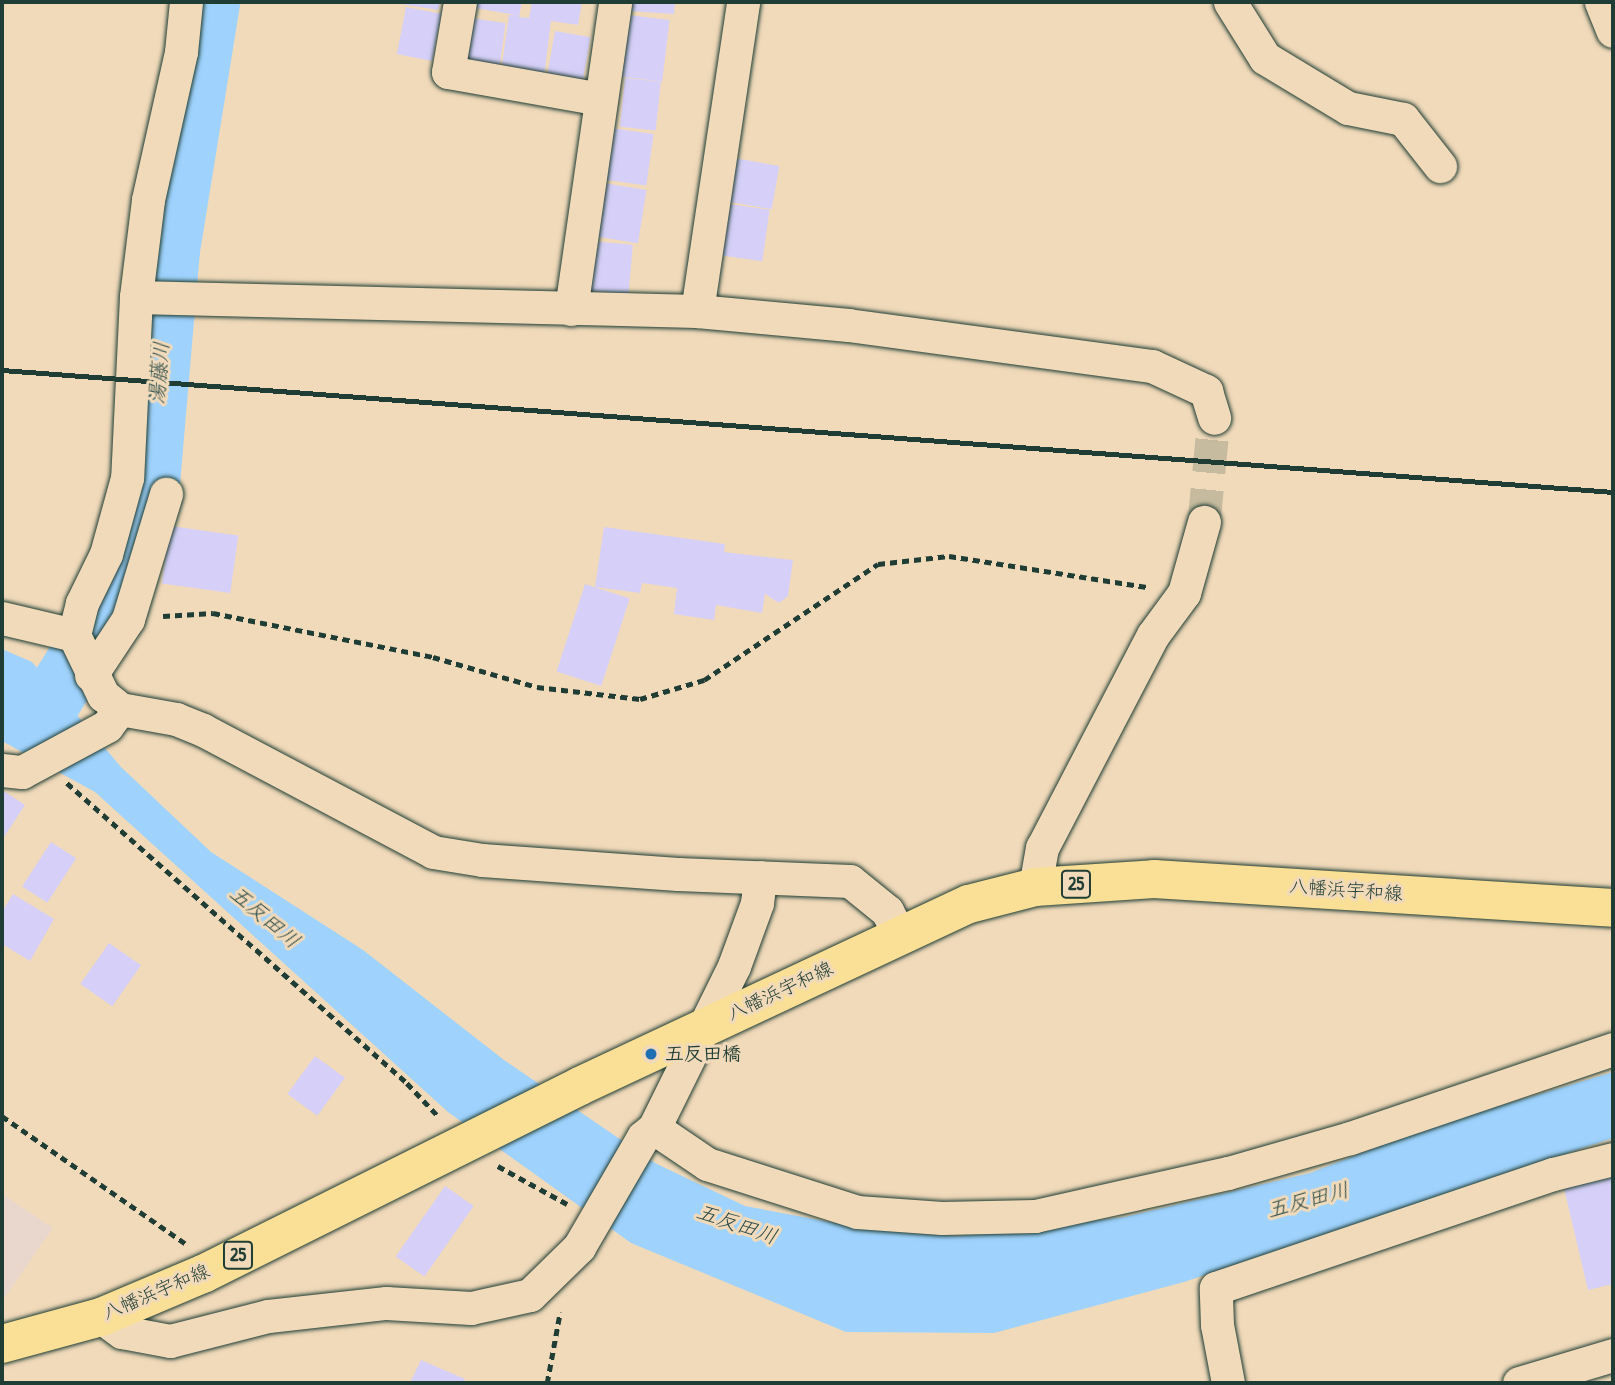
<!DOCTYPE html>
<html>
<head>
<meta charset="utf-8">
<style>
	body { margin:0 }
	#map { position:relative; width:1615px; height:1385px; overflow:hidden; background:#f1daba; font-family:"Patrick Hand","Klee One",sans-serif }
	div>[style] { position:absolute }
	.built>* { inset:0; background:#e9d7cd }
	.water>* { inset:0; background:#9fd3fd }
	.river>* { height:60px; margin:-30px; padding:0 30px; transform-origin:30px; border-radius:30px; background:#9fd3fd }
	.building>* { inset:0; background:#d6d0f8; transform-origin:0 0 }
	.street-tunnel>* { height:33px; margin-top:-16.5px; transform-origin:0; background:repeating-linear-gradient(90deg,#c7bb9f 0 33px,transparent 0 50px) }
	.path>* { height:4.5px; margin-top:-2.25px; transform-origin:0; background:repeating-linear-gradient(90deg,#1f3d34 0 7px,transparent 0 12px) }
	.roads { filter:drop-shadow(0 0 2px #1f3d34) drop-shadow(0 0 2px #1f3d34) }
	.street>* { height:33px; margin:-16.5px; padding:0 16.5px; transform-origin:16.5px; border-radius:16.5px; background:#f1daba }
	.primary>* { height:38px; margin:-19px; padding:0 19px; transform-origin:19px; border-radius:19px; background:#fadf96 }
	.rail>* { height:5px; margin:-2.5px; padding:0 2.5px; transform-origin:2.5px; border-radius:2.5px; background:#1f3d34 }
	.dots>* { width:19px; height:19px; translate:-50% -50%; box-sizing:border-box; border:4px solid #f1daba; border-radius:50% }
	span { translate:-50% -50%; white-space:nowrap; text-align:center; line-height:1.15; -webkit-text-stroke:6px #f1daba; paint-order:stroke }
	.shield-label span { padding:2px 5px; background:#f1daba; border:2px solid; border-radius:5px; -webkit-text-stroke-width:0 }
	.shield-label { font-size:18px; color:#1f3d34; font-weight:700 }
	.street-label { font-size:19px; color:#1f3d34 }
	.poi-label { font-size:19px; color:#1f3d34; font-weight:700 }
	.left { translate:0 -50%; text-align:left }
	.water-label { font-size:21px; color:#2c4c48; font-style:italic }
	.frame { position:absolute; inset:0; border:4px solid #1f3d34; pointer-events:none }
</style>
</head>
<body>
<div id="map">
	<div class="built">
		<div style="clip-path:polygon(2px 1194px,53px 1228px,5px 1297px,2px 1297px)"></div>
	</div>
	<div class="water">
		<div style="clip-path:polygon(2px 649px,32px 662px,121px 767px,211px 852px,363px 950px,504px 1060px,655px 1163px,745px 1206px,872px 1230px,956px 1236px,1124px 1217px,1310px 1173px,1423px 1129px,1613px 1072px,1613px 1138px,1184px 1282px,994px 1333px,846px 1332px,631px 1243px,448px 1112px,95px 792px,2px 741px)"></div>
	</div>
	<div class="river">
		<div style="left:39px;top:721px;width:134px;rotate:-58.1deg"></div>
		<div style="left:110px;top:607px;width:119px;rotate:-70.8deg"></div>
		<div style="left:149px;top:495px;width:246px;rotate:-85.1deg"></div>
		<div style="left:170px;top:250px;width:251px;rotate:-80.8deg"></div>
	</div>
	<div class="building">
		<div style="clip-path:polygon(389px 2px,440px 2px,438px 10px)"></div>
		<div style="clip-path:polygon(470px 2px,522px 2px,519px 17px,529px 18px,532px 2px,582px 2px,578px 25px,551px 21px,544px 77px,501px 72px,509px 15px,516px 15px,469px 7px)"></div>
		<div style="clip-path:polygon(630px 2px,675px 2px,674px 14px,629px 11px)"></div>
		<div style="left:406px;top:7px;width:36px;height:48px;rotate:11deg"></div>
		<div style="left:620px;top:14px;width:50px;height:62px;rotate:7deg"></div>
		<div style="left:470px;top:18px;width:36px;height:50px;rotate:8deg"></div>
		<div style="left:555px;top:31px;width:36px;height:47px;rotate:10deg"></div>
		<div style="left:625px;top:78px;width:36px;height:49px;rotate:6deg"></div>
		<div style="left:611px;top:128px;width:43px;height:52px;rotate:8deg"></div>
		<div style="left:734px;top:158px;width:46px;height:44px;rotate:10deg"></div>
		<div style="left:603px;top:183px;width:44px;height:54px;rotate:9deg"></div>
		<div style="left:729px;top:204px;width:41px;height:52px;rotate:8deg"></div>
		<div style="left:591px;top:241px;width:42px;height:50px;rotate:5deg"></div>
		<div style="left:170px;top:526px;width:69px;height:58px;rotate:8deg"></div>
		<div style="clip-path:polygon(604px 527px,725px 544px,724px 552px,793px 560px,788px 596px,779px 603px,765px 594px,762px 613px,716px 605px,714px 620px,674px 614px,677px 588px,642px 583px,640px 593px,595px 587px)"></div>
		<div style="left:585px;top:584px;width:47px;height:92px;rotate:18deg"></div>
		<div style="clip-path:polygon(2px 790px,25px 805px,2px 840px)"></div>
		<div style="left:51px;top:842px;width:30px;height:53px;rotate:33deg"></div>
		<div style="clip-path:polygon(13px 894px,54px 919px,30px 961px,2px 944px,2px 912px)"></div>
		<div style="left:109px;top:943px;width:39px;height:50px;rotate:35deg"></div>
		<div style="left:315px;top:1056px;width:37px;height:47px;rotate:36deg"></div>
		<div style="clip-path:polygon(1612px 1172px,1613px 1284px,1588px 1290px,1563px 1184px)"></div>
		<div style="left:445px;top:1186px;width:35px;height:86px;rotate:35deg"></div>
		<div style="clip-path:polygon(421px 1360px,465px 1379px,463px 1383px,410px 1383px)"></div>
	</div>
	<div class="street-tunnel">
		<div style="left:1204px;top:522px;width:104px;rotate:-84.5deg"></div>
	</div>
	<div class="path">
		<div style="left:163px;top:616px;width:50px;rotate:-3.4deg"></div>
		<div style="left:213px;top:613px;width:224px;rotate:11.3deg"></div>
		<div style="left:433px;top:657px;width:108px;rotate:16.1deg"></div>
		<div style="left:537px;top:687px;width:104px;rotate:6.6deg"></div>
		<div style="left:640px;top:699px;width:67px;rotate:-16.5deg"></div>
		<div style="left:704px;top:680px;width:209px;rotate:-33.7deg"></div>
		<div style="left:878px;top:564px;width:71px;rotate:-6.4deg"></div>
		<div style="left:949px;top:556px;width:200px;rotate:8.9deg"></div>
		<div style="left:67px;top:783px;width:453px;rotate:41.4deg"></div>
		<div style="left:407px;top:1083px;width:48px;rotate:46.7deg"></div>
		<div style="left:2px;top:1116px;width:223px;rotate:34.8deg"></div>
		<div style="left:498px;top:1166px;width:79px;rotate:28.8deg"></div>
		<div style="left:547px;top:1383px;width:72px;rotate:-79.6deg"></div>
	</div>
	<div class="roads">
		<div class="street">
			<div style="left:186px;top:2px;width:50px;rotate:95.7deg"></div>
			<div style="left:181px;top:52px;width:152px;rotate:102.6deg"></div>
			<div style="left:148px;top:200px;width:98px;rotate:97.1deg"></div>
			<div style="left:136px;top:297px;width:181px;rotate:92.8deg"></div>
			<div style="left:127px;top:478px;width:79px;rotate:105.4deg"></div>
			<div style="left:106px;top:554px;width:55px;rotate:116.1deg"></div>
			<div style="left:82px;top:603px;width:33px;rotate:104deg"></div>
			<div style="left:74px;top:635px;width:67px;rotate:64.2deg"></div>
			<div style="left:103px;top:695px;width:22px;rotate:39deg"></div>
			<div style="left:120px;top:709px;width:57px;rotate:10.1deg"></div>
			<div style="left:176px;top:719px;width:29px;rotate:22deg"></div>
			<div style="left:203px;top:730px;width:260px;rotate:27.9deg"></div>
			<div style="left:433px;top:852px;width:50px;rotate:9.3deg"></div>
			<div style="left:482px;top:860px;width:196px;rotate:4.1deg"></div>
			<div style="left:678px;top:874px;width:172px;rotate:2.3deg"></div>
			<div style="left:850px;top:881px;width:48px;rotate:39deg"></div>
			<div style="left:887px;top:911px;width:26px;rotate:62deg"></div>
			<div style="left:460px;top:2px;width:71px;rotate:99.7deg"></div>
			<div style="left:448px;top:72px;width:155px;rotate:10deg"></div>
			<div style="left:1230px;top:2px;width:66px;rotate:58deg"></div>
			<div style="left:1265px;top:58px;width:97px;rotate:31.1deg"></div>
			<div style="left:1348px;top:108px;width:56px;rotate:11.3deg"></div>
			<div style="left:1403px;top:119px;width:60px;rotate:51.8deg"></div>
			<div style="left:1601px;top:2px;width:31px;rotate:68deg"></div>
			<div style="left:136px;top:297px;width:561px;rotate:1.43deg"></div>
			<div style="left:697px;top:311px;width:152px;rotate:5.3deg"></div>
			<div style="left:848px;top:325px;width:307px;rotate:7.7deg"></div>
			<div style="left:1152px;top:366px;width:60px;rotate:24.8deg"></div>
			<div style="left:1206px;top:391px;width:28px;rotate:73deg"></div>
			<div style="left:571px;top:309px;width:310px;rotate:-81.8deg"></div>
			<div style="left:697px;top:311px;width:312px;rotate:-81.5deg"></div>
			<div style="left:2px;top:618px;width:74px;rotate:13.3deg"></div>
			<div style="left:91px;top:675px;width:67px;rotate:-56.5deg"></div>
			<div style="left:128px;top:619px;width:131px;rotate:-73.1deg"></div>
			<div style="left:2px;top:770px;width:20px;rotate:6deg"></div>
			<div style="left:22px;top:772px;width:97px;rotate:-28.4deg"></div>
			<div style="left:107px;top:726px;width:21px;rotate:-53deg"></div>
			<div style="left:1035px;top:887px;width:40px;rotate:-80deg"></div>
			<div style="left:1042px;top:848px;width:240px;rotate:-62.5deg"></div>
			<div style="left:1153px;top:635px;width:52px;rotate:-53.6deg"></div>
			<div style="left:1184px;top:593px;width:74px;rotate:-74.3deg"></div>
			<div style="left:654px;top:1128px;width:64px;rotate:34.2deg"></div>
			<div style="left:707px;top:1164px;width:157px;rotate:17.7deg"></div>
			<div style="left:857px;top:1212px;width:85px;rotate:4deg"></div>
			<div style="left:942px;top:1218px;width:93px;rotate:-1.2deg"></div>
			<div style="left:1035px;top:1216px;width:198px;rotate:-12.6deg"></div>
			<div style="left:1228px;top:1173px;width:127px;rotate:-16deg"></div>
			<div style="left:1350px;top:1138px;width:278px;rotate:-18.7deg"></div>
			<div style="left:101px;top:1317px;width:26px;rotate:36deg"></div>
			<div style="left:122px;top:1332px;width:49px;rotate:10.6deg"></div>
			<div style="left:170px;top:1341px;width:101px;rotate:-14.3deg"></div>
			<div style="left:268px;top:1316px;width:119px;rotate:-6.3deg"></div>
			<div style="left:386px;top:1303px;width:85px;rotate:3.4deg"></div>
			<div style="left:471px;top:1308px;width:60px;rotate:-12.4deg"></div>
			<div style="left:530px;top:1295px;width:69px;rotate:-44.4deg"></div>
			<div style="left:579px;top:1247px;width:127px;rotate:-59.8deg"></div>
			<div style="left:643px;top:1137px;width:14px;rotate:-39deg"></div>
			<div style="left:654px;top:1128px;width:181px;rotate:-63.7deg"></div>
			<div style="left:734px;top:966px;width:67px;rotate:-69.9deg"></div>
			<div style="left:757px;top:903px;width:26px;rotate:-83deg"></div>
			<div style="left:1228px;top:1383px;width:59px;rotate:-100.7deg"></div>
			<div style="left:1217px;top:1325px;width:37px;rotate:-92deg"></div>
			<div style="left:1216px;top:1288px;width:356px;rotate:-18.7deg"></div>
			<div style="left:1553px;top:1174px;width:62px;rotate:-14deg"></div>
			<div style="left:1519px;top:1383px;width:98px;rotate:-16.6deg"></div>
		</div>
		<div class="primary">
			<div style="left:2px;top:1344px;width:103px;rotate:-15.3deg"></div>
			<div style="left:101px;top:1317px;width:111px;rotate:-22.9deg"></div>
			<div style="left:203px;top:1274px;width:421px;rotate:-26.5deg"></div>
			<div style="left:580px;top:1086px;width:429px;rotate:-25.1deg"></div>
			<div style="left:969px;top:904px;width:68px;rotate:-14.4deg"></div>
			<div style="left:1035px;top:887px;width:119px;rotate:-3.8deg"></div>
			<div style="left:1154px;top:879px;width:460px;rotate:3.6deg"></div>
		</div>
	</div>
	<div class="rail">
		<div style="left:2px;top:370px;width:1616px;rotate:4.33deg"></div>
	</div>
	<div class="dots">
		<div style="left:651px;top:1054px;background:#1f6fb2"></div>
	</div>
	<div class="shield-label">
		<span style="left:1076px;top:884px">25</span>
		<span style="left:238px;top:1255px">25</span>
	</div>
	<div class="street-label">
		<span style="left:1346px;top:890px;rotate:4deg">八幡浜宇和線</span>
		<span style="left:780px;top:991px;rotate:-25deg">八幡浜宇和線</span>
		<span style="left:156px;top:1292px;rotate:-23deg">八幡浜宇和線</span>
	</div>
	<div class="poi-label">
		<span class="left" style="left:665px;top:1054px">五反田橋</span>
	</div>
	<div class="water-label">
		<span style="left:159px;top:373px;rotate:-85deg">湯藤川</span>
		<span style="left:265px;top:917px;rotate:40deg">五反田川</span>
		<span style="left:1308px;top:1200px;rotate:-15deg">五反田川</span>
		<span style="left:737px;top:1224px;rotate:19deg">五反田川</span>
	</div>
	<div class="frame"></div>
</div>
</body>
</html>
